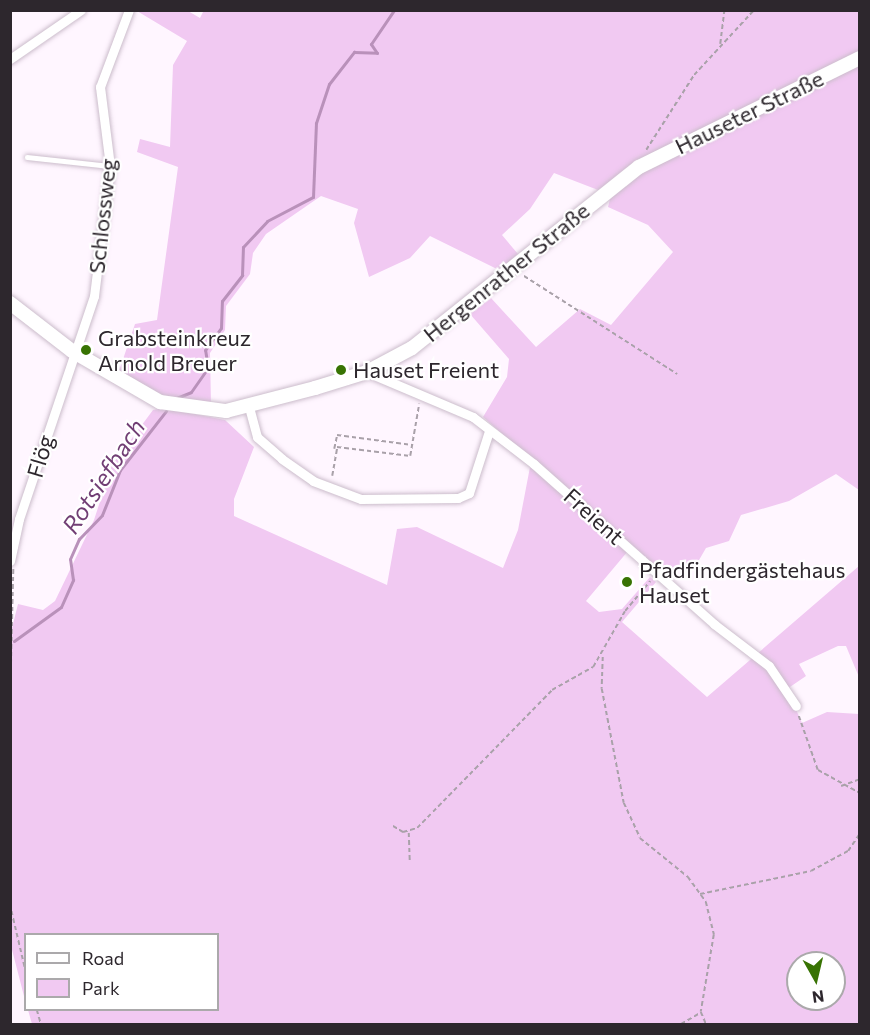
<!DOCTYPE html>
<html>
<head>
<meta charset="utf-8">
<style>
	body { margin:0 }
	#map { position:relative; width:870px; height:1035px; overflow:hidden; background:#fff6ff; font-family:Commissioner,sans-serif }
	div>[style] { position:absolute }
	.green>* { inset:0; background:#f1c9f2 }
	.stream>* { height:3px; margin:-1.5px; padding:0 1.5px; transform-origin:1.5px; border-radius:1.5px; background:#b991ba }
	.path>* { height:1.5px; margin-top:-0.75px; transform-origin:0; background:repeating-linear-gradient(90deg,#a9a1a9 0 4.5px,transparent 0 7.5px) }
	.roads { filter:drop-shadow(0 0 2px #ccbdcc) drop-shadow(0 0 2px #ccbdcc) }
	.lane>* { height:4.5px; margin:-2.25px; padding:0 2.25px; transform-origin:2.25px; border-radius:2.25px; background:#fff }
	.street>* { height:9px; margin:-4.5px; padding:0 4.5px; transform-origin:4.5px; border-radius:4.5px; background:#fff }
	.secondary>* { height:14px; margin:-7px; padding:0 7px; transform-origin:7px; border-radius:7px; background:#fff }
	.dots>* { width:16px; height:16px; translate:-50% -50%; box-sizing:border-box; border:3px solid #fff; border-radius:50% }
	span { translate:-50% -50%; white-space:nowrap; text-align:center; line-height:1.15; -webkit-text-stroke:4.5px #fff; paint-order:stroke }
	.street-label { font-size:22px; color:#2d272d }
	.poi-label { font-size:22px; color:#2d272d }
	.left { translate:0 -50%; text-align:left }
	.water-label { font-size:24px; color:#713e74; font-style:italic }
	.frame { position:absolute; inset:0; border:12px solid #2d272d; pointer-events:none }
	.legend { position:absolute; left:24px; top:933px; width:195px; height:78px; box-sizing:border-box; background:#fff; border:2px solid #aba9ab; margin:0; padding:8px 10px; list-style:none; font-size:18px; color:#2d272d }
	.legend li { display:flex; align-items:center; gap:12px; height:30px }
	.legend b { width:30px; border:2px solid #aba9ab }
	.north { position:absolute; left:786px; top:951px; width:60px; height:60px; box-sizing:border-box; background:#fff; border:2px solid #aba9ab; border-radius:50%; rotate:172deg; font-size:16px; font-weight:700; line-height:24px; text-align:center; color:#2d272d }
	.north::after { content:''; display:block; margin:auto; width:21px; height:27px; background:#387303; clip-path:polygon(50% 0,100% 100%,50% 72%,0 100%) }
</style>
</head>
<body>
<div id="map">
	<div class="green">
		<div style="clip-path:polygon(204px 10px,859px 11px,859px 490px,836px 474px,789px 501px,741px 515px,729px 541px,706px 548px,695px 567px,662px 575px,483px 417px,507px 377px,509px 359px,470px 314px,491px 298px,536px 347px,580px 309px,611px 325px,673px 252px,648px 225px,608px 207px,611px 195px,554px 173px,530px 209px,502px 235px,518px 254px,499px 270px,430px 236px,410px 258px,369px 277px,354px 223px,358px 209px,321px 196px,266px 234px,253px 253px,250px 274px,226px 306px,225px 330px,210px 353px,211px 405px,154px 393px,119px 371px,135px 324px,157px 320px,178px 167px,137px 152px,140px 139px,170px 147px,173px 65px,187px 41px,137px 11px,188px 11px,200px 18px)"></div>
		<div style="clip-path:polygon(evenodd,163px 408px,225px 420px,254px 447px,234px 499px,234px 516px,387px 585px,397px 529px,417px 527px,503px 568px,518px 530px,530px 467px,628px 551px,586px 601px,599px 612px,622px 609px,650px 577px,656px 582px,622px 622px,707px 697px,859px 566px,859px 677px,846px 646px,838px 646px,799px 664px,806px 676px,787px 689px,802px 723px,827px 712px,859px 714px,859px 1024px,32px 1024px,28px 1010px,218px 1010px,218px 934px,26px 934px,25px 1000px,10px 942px,10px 636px,18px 604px,43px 610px,55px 601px,94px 520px,112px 465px,153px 410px,163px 408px,798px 963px,834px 963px,834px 999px,798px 999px,798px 963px)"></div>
	</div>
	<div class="stream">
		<div style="left:174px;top:399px;width:18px;rotate:-22deg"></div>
		<div style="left:191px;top:392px;width:29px;rotate:-55deg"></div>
		<div style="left:208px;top:368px;width:18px;rotate:-99deg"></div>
		<div style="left:205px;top:350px;width:27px;rotate:-54deg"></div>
		<div style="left:221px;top:328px;width:27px;rotate:-88deg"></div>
		<div style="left:222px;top:301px;width:33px;rotate:-52deg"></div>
		<div style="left:242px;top:275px;width:28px;rotate:-88deg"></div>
		<div style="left:243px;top:247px;width:35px;rotate:-47deg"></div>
		<div style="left:267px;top:221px;width:52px;rotate:-27.6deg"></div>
		<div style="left:313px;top:197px;width:74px;rotate:-87.7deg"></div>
		<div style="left:316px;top:123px;width:41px;rotate:-71.6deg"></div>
		<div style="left:329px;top:84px;width:41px;rotate:-52deg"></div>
		<div style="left:354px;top:52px;width:23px;rotate:2deg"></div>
		<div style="left:377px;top:53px;width:11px;rotate:-124deg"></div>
		<div style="left:371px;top:44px;width:41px;rotate:-55.9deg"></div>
		<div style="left:14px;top:641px;width:58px;rotate:-35.9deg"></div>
		<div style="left:61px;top:607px;width:30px;rotate:-66deg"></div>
		<div style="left:73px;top:580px;width:21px;rotate:-98deg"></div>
		<div style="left:70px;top:559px;width:22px;rotate:-66deg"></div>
		<div style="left:79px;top:539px;width:33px;rotate:-46deg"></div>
		<div style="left:102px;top:515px;width:48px;rotate:-68.2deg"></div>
		<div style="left:120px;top:470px;width:75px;rotate:-52.1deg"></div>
	</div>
	<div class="path">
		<div style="left:720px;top:44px;width:34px;rotate:-83deg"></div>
		<div style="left:646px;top:150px;width:89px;rotate:-57.4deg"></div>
		<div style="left:694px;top:75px;width:88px;rotate:-47.3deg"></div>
		<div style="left:524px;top:276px;width:182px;rotate:32.6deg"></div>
		<div style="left:334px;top:449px;width:14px;rotate:-78deg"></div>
		<div style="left:337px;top:435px;width:76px;rotate:7.6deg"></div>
		<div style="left:332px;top:476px;width:29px;rotate:-80deg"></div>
		<div style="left:337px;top:447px;width:74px;rotate:7deg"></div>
		<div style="left:410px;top:456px;width:53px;rotate:-80.2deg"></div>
		<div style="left:603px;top:657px;width:32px;rotate:92deg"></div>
		<div style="left:602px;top:689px;width:116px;rotate:79.1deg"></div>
		<div style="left:624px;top:803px;width:38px;rotate:65deg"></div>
		<div style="left:640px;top:838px;width:62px;rotate:39.1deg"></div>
		<div style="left:688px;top:877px;width:31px;rotate:54deg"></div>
		<div style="left:706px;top:902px;width:34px;rotate:76deg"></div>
		<div style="left:714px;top:935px;width:78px;rotate:99.6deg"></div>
		<div style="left:701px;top:1012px;width:13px;rotate:67deg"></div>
		<div style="left:10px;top:694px;width:125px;rotate:-88.6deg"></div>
		<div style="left:799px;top:716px;width:57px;rotate:70.6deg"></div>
		<div style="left:818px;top:770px;width:48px;rotate:28.7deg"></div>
		<div style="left:841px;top:786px;width:20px;rotate:-20deg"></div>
		<div style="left:393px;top:826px;width:12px;rotate:31deg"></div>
		<div style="left:403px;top:832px;width:15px;rotate:-16deg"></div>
		<div style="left:417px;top:828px;width:193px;rotate:-45.6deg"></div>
		<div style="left:552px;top:690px;width:47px;rotate:-29.3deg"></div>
		<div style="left:593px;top:667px;width:64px;rotate:-60.3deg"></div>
		<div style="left:625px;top:611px;width:39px;rotate:-50deg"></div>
		<div style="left:409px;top:833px;width:30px;rotate:88deg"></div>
		<div style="left:700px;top:894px;width:113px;rotate:-11.7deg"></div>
		<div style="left:811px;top:871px;width:42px;rotate:-28.4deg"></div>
		<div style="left:848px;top:851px;width:22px;rotate:-56deg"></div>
		<div style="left:10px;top:904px;width:70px;rotate:76.8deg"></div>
		<div style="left:37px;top:1010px;width:15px;rotate:74deg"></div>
		<div style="left:681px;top:1024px;width:22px;rotate:-30deg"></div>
	</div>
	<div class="roads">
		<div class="lane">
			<div style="left:27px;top:157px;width:83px;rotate:6.2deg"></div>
		</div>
		<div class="street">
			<div style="left:10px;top:59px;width:86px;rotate:-34.6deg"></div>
			<div style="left:367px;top:372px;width:115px;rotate:23deg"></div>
			<div style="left:473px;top:417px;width:77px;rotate:37.6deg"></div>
			<div style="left:534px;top:464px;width:241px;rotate:41.6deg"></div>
			<div style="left:714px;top:624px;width:69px;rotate:37.4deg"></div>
			<div style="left:769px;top:666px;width:48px;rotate:56deg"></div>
			<div style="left:249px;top:407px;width:31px;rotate:75deg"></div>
			<div style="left:257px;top:437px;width:33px;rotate:41deg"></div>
			<div style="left:282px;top:459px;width:38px;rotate:35deg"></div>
			<div style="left:313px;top:481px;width:51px;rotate:20.6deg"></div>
			<div style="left:361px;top:499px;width:97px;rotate:-0.6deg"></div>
			<div style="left:458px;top:498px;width:12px;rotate:-24deg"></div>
			<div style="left:469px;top:493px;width:65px;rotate:-72.1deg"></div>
			<div style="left:10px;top:561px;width:43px;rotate:-77.9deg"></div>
			<div style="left:19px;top:519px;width:235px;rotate:-71.4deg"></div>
			<div style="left:94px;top:296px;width:131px;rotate:-83deg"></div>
			<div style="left:110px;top:166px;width:80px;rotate:-97.2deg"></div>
			<div style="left:100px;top:87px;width:82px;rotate:-69.4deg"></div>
		</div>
		<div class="secondary">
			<div style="left:10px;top:303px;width:78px;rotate:37.7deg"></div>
			<div style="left:72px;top:351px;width:102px;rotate:30.1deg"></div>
			<div style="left:160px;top:402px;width:67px;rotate:7.8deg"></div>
			<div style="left:226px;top:411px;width:92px;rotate:-14.5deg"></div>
			<div style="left:315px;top:388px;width:54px;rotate:-17.1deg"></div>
			<div style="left:367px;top:372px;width:51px;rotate:-28.1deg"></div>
			<div style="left:412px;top:348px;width:290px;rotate:-38.6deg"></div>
			<div style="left:639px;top:167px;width:246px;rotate:-26.3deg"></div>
		</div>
	</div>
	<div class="dots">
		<div style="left:86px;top:350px;background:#387303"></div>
		<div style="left:341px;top:370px;background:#387303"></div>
		<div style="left:627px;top:582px;background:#387303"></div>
	</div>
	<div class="street-label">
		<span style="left:749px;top:112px;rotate:-26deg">Hauseter Straße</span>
		<span style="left:102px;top:216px;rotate:-84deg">Schlossweg</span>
		<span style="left:506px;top:272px;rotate:-39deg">Hergenrather Straße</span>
		<span style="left:40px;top:456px;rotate:-73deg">Flög</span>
		<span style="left:594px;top:516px;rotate:42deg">Freient</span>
	</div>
	<div class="poi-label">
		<span class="left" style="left:98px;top:350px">Grabsteinkreuz<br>Arnold Breuer</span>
		<span class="left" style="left:353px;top:370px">Hauset Freient</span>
		<span class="left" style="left:639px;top:582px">Pfadfindergästehaus<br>Hauset</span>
	</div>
	<div class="water-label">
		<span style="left:103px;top:476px;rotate:-57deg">Rotsiefbach</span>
	</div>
	<div class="frame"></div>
	<ul class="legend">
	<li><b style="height:8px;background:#fff"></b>Road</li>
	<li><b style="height:16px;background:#f1c9f2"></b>Park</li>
	</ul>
	<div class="north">N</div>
</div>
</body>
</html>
